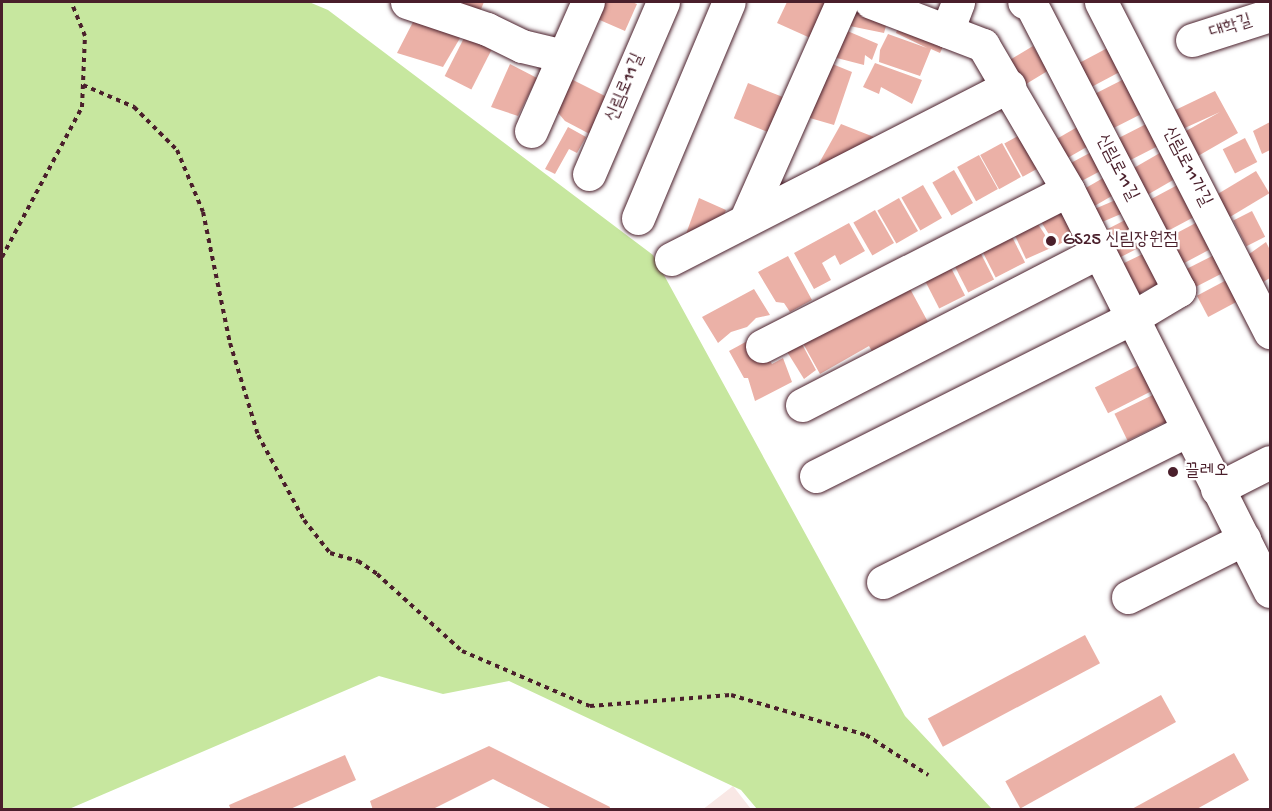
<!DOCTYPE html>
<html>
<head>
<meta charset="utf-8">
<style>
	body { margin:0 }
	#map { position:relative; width:1272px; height:811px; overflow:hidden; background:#fff; font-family:"Gochi Hand","Poor Story",sans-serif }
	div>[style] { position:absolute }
	.built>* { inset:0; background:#f9e8e5 }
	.green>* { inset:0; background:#c7e79f }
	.building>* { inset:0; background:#ebb1a7; transform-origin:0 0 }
	.path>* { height:4px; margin-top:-2px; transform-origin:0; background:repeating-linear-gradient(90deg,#4a1f2b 0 4.5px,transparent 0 9px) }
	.roads { filter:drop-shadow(0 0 2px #4a1f2b) drop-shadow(0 0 2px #4a1f2b) }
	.minor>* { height:33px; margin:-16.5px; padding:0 16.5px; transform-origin:16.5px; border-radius:16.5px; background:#fff }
	.dots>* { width:16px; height:16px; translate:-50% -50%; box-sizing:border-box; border:3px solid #fff; border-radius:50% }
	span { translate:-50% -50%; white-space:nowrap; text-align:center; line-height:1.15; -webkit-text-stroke:4.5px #fff; paint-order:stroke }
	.street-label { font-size:18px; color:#4a1f2b }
	.poi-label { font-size:18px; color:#4a1f2b }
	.left { translate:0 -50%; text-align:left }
	.frame { position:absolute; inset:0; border:3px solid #4a1f2b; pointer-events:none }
</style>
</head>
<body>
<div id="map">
	<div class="built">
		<div style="clip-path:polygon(733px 786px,751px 809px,702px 810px)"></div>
	</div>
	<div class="green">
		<div style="clip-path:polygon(2px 2px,309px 2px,328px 10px,653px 255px,905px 716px,992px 809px,757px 809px,741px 790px,509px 681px,443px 694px,379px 676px,69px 809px,2px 810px)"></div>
	</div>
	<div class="building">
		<div style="clip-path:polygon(448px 2px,484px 2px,476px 21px)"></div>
		<div style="clip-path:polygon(591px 2px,632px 2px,637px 4px,625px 31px,586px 14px)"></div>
		<div style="clip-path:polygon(787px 2px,833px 2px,817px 41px,777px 23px)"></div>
		<div style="clip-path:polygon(861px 2px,890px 12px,884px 33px,840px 24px)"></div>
		<div style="clip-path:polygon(902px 17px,949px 34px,940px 53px,931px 49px,920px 76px,879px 62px,880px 50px,888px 34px,927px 48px,896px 33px)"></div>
		<div style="clip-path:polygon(414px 20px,463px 33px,443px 67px,397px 53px)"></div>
		<div style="clip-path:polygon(838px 27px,878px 44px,872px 60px,865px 55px,864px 65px,833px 57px)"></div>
		<div style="left:466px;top:34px;width:30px;height:47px;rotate:27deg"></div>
		<div style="left:1115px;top:44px;width:27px;height:40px;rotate:62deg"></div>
		<div style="left:1033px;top:46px;width:29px;height:37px;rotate:59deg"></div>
		<div style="clip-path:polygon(825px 61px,852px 72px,834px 125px,803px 116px)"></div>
		<div style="clip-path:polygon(875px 63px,922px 80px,912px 104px,881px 87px,879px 94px,863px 87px)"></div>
		<div style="clip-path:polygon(510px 64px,537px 78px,518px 116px,491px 107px)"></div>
		<div style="clip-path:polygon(561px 74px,617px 102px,601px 140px,565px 121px,548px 101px)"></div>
		<div style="left:1130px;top:76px;width:39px;height:42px;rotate:63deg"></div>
		<div style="left:748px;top:83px;width:45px;height:38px;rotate:22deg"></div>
		<div style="clip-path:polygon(1215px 91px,1238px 133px,1191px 160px,1177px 136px,1220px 112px,1176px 132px,1167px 114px)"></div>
		<div style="left:1154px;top:120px;width:25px;height:44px;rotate:63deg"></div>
		<div style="left:1086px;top:122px;width:22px;height:42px;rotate:60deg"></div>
		<div style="clip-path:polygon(1270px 122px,1270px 150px,1262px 154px,1253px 131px)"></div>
		<div style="clip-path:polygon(841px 124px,874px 137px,825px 169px,818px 165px)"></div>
		<div style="clip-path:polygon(568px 127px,586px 137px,577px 153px,569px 149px,555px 174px,545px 169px)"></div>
		<div style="left:1027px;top:131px;width:38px;height:26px;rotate:61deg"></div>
		<div style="left:1245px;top:138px;width:27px;height:25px;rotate:63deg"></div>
		<div style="left:1002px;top:143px;width:39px;height:25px;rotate:61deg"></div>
		<div style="left:1099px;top:148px;width:21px;height:41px;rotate:62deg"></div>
		<div style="left:1165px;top:150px;width:30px;height:41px;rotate:60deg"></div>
		<div style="left:979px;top:155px;width:39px;height:25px;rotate:61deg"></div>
		<div style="left:954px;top:170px;width:38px;height:25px;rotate:60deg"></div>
		<div style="left:1256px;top:171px;width:26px;height:48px;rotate:59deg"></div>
		<div style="left:1110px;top:174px;width:20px;height:39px;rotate:60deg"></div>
		<div style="left:1185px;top:181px;width:36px;height:43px;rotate:62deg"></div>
		<div style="left:923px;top:185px;width:38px;height:25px;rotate:60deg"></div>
		<div style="clip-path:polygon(1059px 196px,1078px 234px,1056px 246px,1032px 207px)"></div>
		<div style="left:1125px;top:196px;width:15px;height:42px;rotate:67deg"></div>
		<div style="clip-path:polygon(699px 198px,726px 210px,718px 229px,686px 234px)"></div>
		<div style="left:899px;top:198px;width:38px;height:25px;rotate:60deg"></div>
		<div style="left:875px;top:210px;width:38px;height:25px;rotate:60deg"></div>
		<div style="left:1252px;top:211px;width:29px;height:21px;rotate:63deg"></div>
		<div style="clip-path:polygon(1030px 212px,1053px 247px,1026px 259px,1009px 223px)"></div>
		<div style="left:1135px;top:215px;width:31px;height:44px;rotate:63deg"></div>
		<div style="left:1205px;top:218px;width:30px;height:42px;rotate:62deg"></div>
		<div style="clip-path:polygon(849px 223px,865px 251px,840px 265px,835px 255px,822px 263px,831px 280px,814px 289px,794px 253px)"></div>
		<div style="left:1006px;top:225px;width:42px;height:33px;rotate:63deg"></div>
		<div style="left:975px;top:242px;width:42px;height:29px;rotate:63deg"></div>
		<div style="clip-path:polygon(1266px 242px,1270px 250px,1270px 278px,1258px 285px,1245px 257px)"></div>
		<div style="left:1153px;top:249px;width:34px;height:47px;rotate:64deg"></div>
		<div style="left:1222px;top:251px;width:20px;height:41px;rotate:63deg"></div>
		<div style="clip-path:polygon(788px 256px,812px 300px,790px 312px,784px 303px,776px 302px,758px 272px)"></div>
		<div style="left:946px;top:258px;width:42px;height:29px;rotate:63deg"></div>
		<div style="left:1234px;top:276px;width:24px;height:42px;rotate:62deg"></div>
		<div style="clip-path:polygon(908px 285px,928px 322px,873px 353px,869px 346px,820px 374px,800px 338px)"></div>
		<div style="clip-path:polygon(754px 289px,770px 315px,756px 318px,747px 327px,731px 332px,718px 343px,702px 317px)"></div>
		<div style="clip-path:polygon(753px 338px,772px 364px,783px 358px,792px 382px,755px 401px,748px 378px,744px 378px,729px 351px)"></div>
		<div style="clip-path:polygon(781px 342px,802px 344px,816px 370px,804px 379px)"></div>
		<div style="left:1143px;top:363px;width:29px;height:54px;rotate:63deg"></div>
		<div style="left:1163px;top:390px;width:30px;height:54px;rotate:64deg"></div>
		<div style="left:1085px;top:635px;width:32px;height:178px;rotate:62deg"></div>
		<div style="left:1161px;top:695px;width:31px;height:178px;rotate:61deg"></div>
		<div style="clip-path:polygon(489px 746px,610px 807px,609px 810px,554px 810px,493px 779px,431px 810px,373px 810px,370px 801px)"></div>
		<div style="clip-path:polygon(1234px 753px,1249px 780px,1195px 810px,1130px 810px)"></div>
		<div style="clip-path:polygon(345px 755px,356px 780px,288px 810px,231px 810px,229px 805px)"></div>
	</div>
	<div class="path">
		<div style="left:83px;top:85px;width:56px;rotate:23.3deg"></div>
		<div style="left:134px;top:107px;width:61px;rotate:45deg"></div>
		<div style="left:177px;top:150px;width:67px;rotate:67.2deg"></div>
		<div style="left:203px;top:212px;width:134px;rotate:78.4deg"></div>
		<div style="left:230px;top:343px;width:96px;rotate:73.1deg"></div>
		<div style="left:258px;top:435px;width:97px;rotate:61.6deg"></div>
		<div style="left:304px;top:520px;width:42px;rotate:51.8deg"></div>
		<div style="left:330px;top:553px;width:29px;rotate:16deg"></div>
		<div style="left:358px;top:561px;width:23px;rotate:34deg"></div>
		<div style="left:377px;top:574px;width:115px;rotate:42.2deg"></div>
		<div style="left:462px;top:651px;width:139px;rotate:23.3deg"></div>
		<div style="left:590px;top:706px;width:141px;rotate:-4.5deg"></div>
		<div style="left:731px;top:695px;width:141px;rotate:16.5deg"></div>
		<div style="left:866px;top:735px;width:74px;rotate:32.8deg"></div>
		<div style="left:2px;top:257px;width:170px;rotate:-61.9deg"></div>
		<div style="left:82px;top:107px;width:71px;rotate:-87.6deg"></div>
		<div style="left:85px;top:36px;width:37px;rotate:-112deg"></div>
	</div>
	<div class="roads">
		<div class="minor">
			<div style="left:407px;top:2px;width:84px;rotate:18.6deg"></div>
			<div style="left:487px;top:29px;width:39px;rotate:26deg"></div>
			<div style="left:522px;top:46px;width:43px;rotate:13.4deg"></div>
			<div style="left:871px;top:2px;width:120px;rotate:21deg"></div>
			<div style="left:983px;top:45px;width:168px;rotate:59.6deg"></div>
			<div style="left:1068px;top:190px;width:449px;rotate:63.3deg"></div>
			<div style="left:1101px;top:2px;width:371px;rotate:62.9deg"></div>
			<div style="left:947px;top:31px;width:31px;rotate:-69deg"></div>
			<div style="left:1192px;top:40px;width:82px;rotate:-17.8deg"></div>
			<div style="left:531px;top:131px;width:141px;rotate:-66.2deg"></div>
			<div style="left:589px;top:174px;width:187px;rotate:-66.7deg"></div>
			<div style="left:638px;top:218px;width:234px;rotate:-67.2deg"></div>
			<div style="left:746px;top:219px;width:237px;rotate:-66.1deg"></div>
			<div style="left:671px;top:259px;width:380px;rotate:-27.1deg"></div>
			<div style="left:762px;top:346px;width:343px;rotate:-27deg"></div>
			<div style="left:802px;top:405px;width:333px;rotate:-27.3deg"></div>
			<div style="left:816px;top:476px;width:353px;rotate:-26.6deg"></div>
			<div style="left:1132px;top:318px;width:55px;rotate:-30.8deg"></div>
			<div style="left:1179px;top:290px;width:322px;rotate:-117.4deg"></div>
			<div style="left:1031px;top:4px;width:7px;rotate:-164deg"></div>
			<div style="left:1217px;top:489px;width:59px;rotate:-27deg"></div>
			<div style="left:883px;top:582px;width:339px;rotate:-26.5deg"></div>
			<div style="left:1128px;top:597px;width:130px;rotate:-26.6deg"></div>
		</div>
	</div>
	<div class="dots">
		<div style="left:1051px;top:241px;background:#4a1f2b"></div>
		<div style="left:1173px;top:472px;background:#4a1f2b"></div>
	</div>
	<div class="street-label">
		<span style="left:1231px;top:28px;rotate:-18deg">대학길</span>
		<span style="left:626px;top:88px;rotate:-67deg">신림로11길</span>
		<span style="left:1186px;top:167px;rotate:63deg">신림로11가길</span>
		<span style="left:1116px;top:168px;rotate:63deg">신림로11길</span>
	</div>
	<div class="poi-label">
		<span class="left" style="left:1063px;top:241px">GS25 신림장원점</span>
		<span class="left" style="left:1185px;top:472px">끌레오</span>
	</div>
	<div class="frame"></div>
</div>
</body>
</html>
